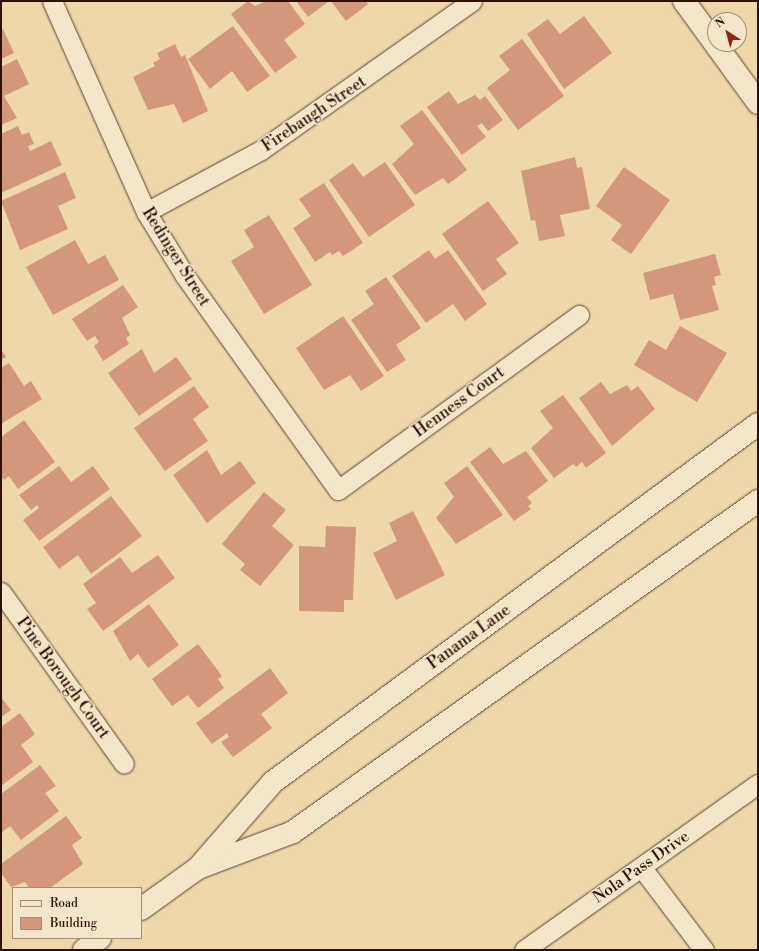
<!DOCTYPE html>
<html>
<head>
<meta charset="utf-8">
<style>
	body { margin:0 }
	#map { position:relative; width:759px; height:951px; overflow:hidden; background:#eed8aa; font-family:"Libre Bodoni",serif }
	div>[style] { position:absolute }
	.building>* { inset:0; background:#d3977c }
	.roads { filter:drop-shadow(0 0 1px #5c422e) drop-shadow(0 0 1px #5c422e) }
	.street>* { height:19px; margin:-9.5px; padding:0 9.5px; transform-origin:9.5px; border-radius:9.5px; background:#f4e6c8 }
	.secondary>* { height:22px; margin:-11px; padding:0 11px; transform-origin:11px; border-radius:11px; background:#f4e6c8 }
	span { translate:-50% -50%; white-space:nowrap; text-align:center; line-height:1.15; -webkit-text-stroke:3px #f4e6c8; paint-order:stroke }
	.street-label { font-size:16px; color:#2c1005 }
	.frame { position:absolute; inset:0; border:2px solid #2c1005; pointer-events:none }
	.legend { position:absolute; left:12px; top:887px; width:130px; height:52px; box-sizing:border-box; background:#f4e6c8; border:1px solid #a4907a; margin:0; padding:5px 7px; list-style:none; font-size:12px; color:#2c1005 }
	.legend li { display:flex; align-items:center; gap:8px; height:20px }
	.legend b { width:20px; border:1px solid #a4907a }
	.north { position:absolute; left:707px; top:12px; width:40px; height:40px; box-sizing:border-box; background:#f4e6c8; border:1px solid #a4907a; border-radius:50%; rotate:324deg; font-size:11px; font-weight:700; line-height:16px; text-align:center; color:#2c1005 }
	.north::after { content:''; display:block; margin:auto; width:14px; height:18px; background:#8f2418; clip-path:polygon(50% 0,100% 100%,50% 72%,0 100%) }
</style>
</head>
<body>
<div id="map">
	<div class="building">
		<div style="clip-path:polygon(248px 1px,255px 6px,266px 1px,288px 1px,305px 24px,284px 40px,297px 57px,275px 73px,231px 14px)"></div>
		<div style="clip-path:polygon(296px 1px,329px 1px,308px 17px)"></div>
		<div style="clip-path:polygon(331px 1px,366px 1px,368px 4px,346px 21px)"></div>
		<div style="clip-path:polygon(584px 16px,612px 53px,564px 89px,527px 34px,548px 19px,560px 34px)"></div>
		<div style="clip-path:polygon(233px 26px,270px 76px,247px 92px,232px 71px,210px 89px,188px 59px)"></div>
		<div style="clip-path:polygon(3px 29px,14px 53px,1px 59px,1px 30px)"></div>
		<div style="clip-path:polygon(522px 39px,564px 96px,518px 130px,487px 88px,510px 70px,499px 56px)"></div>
		<div style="clip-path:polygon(175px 44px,181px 57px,185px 55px,208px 111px,183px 123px,174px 104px,148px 110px,133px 77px,155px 66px,153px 63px,160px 59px,157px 53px)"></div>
		<div style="clip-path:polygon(17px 59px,29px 84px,4px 96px,17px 118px,1px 125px,1px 67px)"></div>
		<div style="clip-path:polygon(449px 91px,458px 104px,475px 95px,480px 100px,485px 96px,503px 120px,488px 131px,482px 123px,477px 126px,486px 137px,462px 155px,427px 107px)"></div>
		<div style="clip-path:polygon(422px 110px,467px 170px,448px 184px,443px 178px,415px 195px,392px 164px,414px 144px,400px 126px)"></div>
		<div style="clip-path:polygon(18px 126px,22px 135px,29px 132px,34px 144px,28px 146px,30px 151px,51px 141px,62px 165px,1px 193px,1px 134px)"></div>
		<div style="clip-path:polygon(575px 157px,577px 168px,582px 167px,590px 209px,560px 215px,565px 236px,539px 241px,535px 220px,531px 221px,521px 171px)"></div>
		<div style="clip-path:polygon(385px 162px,415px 205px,369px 237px,329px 180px,353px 163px,363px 177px)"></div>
		<div style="clip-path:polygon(624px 167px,670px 200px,631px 254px,611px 240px,622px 225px,596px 206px)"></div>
		<div style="clip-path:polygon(65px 172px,76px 198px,58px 206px,68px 229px,20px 250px,1px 201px)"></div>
		<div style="clip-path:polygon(324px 183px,363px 243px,343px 256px,339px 251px,332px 255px,330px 252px,315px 262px,293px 228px,311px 216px,299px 199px)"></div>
		<div style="clip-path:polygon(488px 201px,519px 243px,496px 259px,507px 274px,483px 291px,442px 234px)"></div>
		<div style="clip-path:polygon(269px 215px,312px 285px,264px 314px,231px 261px,254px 247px,244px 230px)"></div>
		<div style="clip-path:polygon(75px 240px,88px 264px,105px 255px,119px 280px,53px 315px,26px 267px)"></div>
		<div style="clip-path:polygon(429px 250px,435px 259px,448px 250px,487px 304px,465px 321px,453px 304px,426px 323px,392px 276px)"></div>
		<div style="clip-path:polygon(715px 254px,721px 275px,714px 277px,716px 285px,712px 286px,719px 310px,680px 320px,673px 294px,650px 300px,643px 273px)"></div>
		<div style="clip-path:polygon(386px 277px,421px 328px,396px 345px,406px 360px,387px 372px,351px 320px,374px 304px,365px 291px)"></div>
		<div style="clip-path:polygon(123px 285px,138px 307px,122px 318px,130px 335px,126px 338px,129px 344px,103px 361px,94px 346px,99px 342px,95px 336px,87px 341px,72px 319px)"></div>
		<div style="clip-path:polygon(343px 316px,384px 376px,361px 391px,350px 375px,324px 390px,296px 348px)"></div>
		<div style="clip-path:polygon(680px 326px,727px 353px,697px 402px,634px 365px,649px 340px,666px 350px)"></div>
		<div style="clip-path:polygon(1px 349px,6px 357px,1px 360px)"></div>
		<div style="clip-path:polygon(142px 349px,154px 373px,176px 357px,192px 379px,139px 416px,108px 373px)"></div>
		<div style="clip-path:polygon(9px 363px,24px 386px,31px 381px,42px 399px,1px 424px,1px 368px)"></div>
		<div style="clip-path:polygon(601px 382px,610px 394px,627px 385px,631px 391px,638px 386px,655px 409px,612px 446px,579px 398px)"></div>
		<div style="clip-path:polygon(194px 386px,209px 407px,193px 419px,208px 441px,165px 471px,134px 428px)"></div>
		<div style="clip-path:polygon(563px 395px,606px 453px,586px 468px,582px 462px,576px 467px,573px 464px,554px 478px,531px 448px,553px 428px,540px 411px)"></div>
		<div style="clip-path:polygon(24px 420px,55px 462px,18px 489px,9px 476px,4px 480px,1px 476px,1px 437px)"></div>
		<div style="clip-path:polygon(490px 447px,503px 464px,526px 451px,548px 481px,527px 497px,532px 503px,528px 506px,531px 509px,514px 521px,470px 462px)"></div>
		<div style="clip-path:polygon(207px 450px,221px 475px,240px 461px,256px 483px,207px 523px,173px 475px)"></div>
		<div style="clip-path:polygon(59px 466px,71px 482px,93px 466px,110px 489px,39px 541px,23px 520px,39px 508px,37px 505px,31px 510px,19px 495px)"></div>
		<div style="clip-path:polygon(467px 466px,503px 515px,456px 544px,436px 518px,454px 497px,444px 483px)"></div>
		<div style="clip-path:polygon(264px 492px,286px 510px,272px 526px,294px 545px,260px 586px,240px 570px,245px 564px,222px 544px)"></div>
		<div style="clip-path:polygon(111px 496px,142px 536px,91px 574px,78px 555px,59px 569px,43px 547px)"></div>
		<div style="clip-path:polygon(413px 511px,445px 575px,396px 600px,373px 553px,397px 541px,389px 523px)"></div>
		<div style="clip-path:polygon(326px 526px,356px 527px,353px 600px,344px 600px,344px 612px,299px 611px,299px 546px,325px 547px)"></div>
		<div style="clip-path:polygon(158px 555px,175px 578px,103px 631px,87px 609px,96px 603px,83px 584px,120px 557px,132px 573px)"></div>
		<div style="clip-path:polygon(149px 604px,179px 645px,148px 668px,138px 654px,130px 661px,113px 631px)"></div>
		<div style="clip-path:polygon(198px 644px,222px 676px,218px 679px,224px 688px,198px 708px,188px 695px,172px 706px,152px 679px)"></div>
		<div style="clip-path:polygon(270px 668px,288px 693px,261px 714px,272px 728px,233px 757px,221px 742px,229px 737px,227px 733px,212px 744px,196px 723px)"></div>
		<div style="clip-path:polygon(1px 697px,11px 710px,1px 717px)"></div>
		<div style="clip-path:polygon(20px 713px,35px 734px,21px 745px,33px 762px,1px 786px,1px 727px)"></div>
		<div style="clip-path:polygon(40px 765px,56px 786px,45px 793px,59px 811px,21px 840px,10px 826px,1px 833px,1px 794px)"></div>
		<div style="clip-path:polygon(66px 816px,82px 838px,72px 845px,83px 864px,50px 888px,29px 888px,25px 882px,11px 887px,1px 873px,1px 864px)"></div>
	</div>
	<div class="roads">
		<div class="street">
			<div style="left:52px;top:1px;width:231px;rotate:66deg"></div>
			<div style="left:146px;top:212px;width:75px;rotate:58.6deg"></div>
			<div style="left:185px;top:276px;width:263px;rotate:54.4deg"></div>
			<div style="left:338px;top:490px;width:298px;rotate:-36deg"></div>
			<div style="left:146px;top:212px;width:131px;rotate:-28.3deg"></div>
			<div style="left:261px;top:150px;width:258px;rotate:-35.2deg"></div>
			<div style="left:1px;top:592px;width:211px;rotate:54.4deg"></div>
			<div style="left:642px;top:868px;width:103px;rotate:52.9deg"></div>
			<div style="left:524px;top:950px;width:287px;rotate:-35.4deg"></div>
		</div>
		<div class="secondary">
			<div style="left:684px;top:1px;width:126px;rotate:54deg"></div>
			<div style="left:201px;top:867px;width:98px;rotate:-20.8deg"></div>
			<div style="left:293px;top:832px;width:571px;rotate:-35.44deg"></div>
			<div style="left:141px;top:909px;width:70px;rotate:-35.7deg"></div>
			<div style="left:198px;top:868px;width:114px;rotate:-48.9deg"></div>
			<div style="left:273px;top:782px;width:603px;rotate:-36.43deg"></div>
			<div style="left:84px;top:950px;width:20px;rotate:-37deg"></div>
		</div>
	</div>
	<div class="street-label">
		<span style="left:314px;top:114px;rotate:-34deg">Firebaugh Street</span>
		<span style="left:176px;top:257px;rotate:58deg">Redinger Street</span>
		<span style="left:459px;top:402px;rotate:-36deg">Henness Court</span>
		<span style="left:469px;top:637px;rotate:-36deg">Panama Lane</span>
		<span style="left:63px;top:678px;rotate:54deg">Pine Borough Court</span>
		<span style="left:641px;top:867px;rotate:-35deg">Nola Pass Drive</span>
	</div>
	<div class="frame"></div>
	<ul class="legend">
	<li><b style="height:5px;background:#f4e6c8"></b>Road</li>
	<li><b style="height:11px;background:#d3977c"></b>Building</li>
	</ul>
	<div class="north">N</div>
</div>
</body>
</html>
